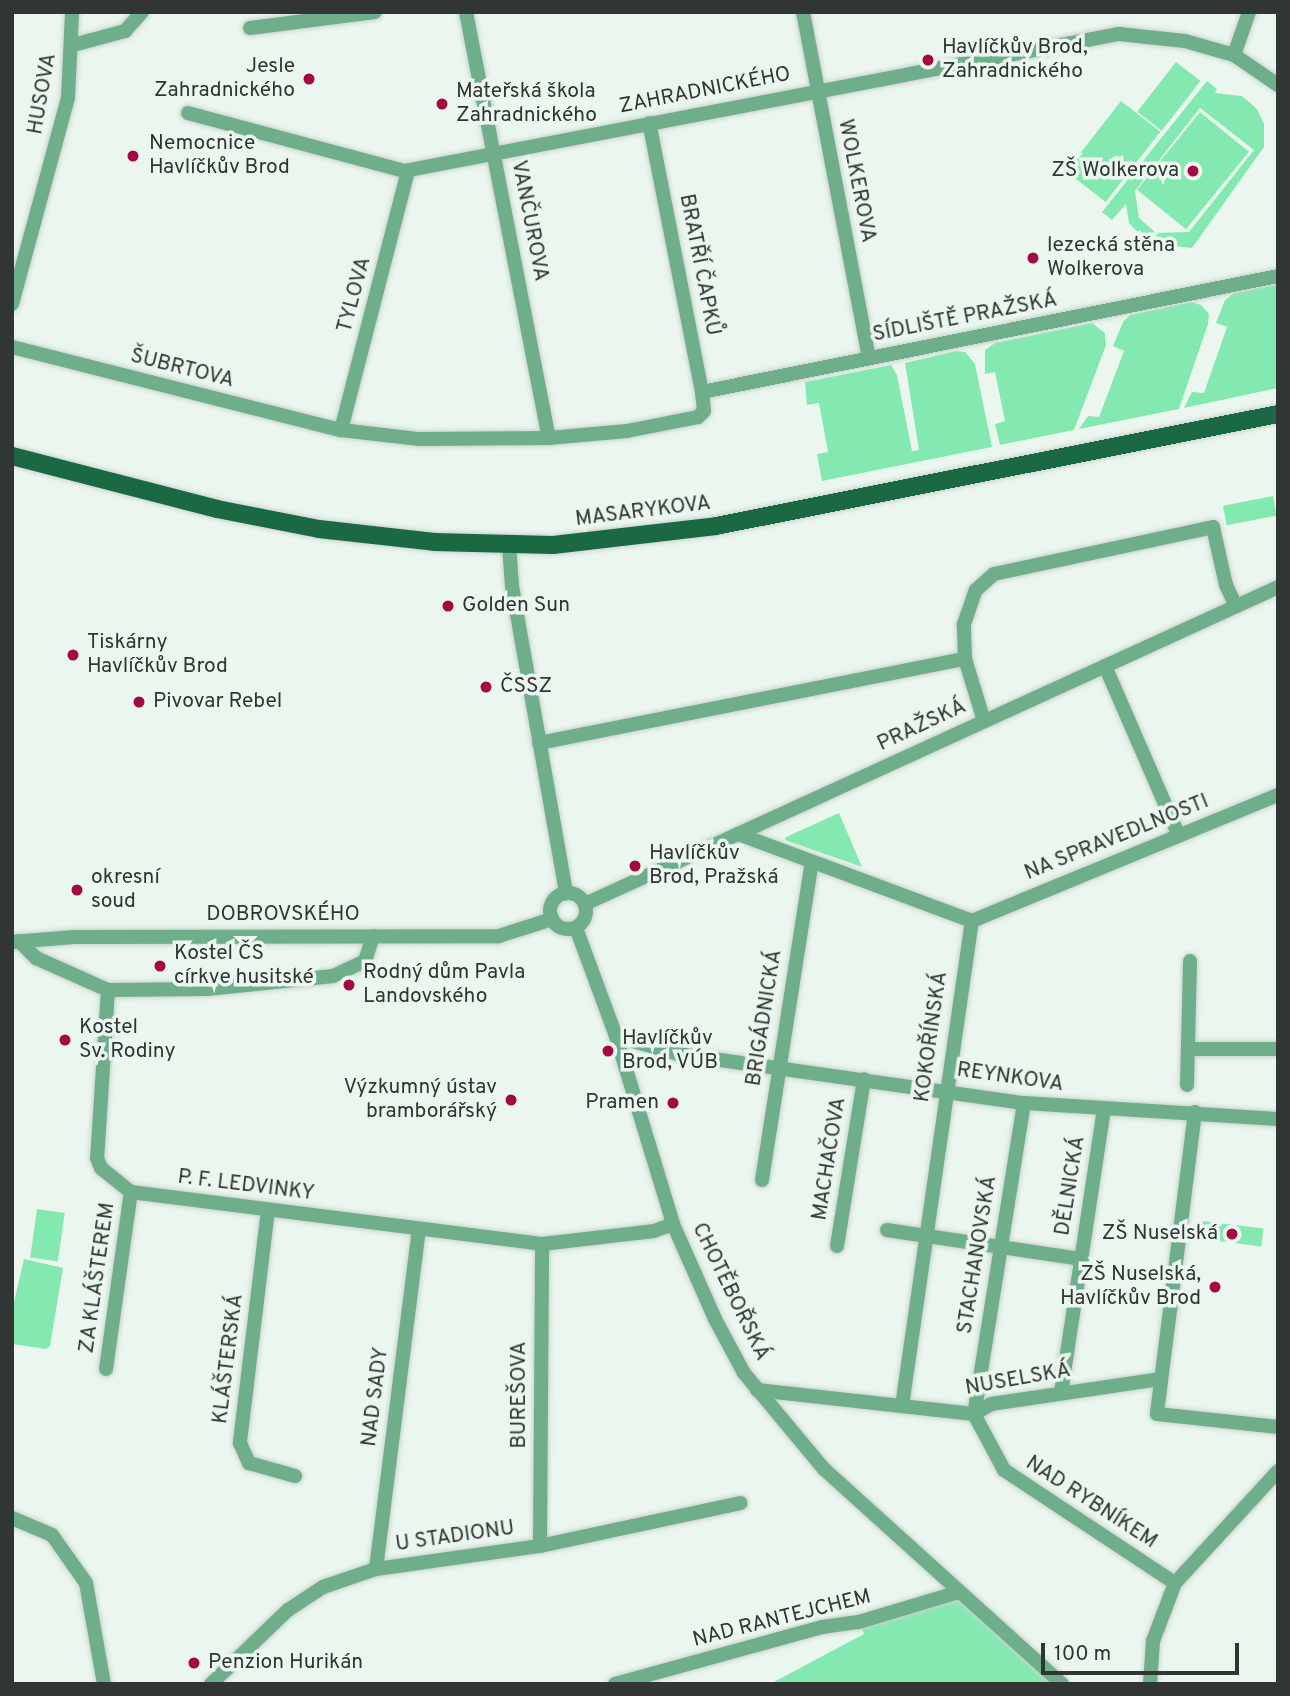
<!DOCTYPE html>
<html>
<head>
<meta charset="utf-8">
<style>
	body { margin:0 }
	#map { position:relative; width:1290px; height:1696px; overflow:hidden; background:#ebf6ef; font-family:Overpass,sans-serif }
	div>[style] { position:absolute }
	.green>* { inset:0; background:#83e9b1; transform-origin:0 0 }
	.roads { filter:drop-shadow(0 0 2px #cad3cd) drop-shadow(0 0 2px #cad3cd) }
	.street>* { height:14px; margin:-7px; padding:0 7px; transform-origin:7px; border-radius:7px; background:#6fae8a }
	.street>.ring { margin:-7px; padding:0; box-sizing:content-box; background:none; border:14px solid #6fae8a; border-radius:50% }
	.primary>* { height:18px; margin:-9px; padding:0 9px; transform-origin:9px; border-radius:9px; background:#1a6844 }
	.dots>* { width:19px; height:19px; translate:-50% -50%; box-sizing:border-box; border:4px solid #ebf6ef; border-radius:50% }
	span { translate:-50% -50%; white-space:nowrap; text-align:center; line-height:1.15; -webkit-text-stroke:7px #ebf6ef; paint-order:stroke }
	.poi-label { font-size:21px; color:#313533 }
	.left { translate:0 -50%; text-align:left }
	.right { translate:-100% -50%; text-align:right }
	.street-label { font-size:21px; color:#313533 }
	.frame { position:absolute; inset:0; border:14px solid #313533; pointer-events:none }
	.scale { position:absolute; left:1041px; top:1643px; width:198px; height:32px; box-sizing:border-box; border:4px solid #313533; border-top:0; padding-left:9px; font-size:21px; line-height:24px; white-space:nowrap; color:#313533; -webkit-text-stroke:5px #ebf6ef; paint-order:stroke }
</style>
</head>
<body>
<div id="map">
	<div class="green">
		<div style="left:1176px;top:62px;width:31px;height:63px;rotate:38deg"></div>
		<div style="clip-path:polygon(evenodd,1207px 81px,1217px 89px,1215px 93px,1242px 96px,1257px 109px,1264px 124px,1264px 147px,1192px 248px,1148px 243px,1129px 223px,1126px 204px,1112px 220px,1102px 212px,1207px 81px,1200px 108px,1254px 150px,1189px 232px,1156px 233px,1139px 218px,1135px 191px,1200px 108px)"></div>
		<div style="left:1121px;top:101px;width:50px;height:89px;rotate:38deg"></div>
		<div style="left:1200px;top:112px;width:63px;height:100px;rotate:39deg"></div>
		<div style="clip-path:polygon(1278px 284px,1278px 388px,1184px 408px,1192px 392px,1204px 393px,1227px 327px,1216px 323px,1225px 300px,1234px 293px)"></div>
		<div style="clip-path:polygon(1191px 302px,1201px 305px,1209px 314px,1208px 324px,1179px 409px,1079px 429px,1088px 416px,1099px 417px,1124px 351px,1113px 346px,1123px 322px,1130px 315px)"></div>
		<div style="clip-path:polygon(1092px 323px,1105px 333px,1106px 345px,1074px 430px,1000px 445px,995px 424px,1005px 421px,995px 372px,985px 374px,985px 350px,995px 343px)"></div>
		<div style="clip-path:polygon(956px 351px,965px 352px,975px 364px,992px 447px,822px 481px,817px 454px,828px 452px,819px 403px,807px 405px,805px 382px,891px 365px,897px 375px,912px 451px,919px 450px,905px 363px)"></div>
		<div style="left:1273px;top:496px;width:20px;height:51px;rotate:79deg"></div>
		<div style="clip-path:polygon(839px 813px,862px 867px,785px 840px,786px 837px)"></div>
		<div style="left:37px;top:1209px;width:28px;height:49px;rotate:8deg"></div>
		<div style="left:1202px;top:1221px;width:62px;height:18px;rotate:7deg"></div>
		<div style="clip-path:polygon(24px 1259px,63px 1268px,50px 1346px,46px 1349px,12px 1344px,12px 1311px)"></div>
		<div style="clip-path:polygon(959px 1592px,1051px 1684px,770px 1684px,864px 1634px,859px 1622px)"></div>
	</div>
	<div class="roads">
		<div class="street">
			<div style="left:466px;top:12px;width:434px;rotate:79deg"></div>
			<div style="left:803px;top:12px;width:352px;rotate:79.2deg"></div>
			<div style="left:250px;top:28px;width:126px;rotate:-7.3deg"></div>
			<div style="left:73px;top:45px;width:54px;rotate:-15.1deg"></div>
			<div style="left:125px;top:31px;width:25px;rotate:-48deg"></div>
			<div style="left:1234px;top:55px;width:46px;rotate:-70.8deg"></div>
			<div style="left:188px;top:113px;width:224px;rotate:15deg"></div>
			<div style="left:404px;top:171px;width:728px;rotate:-10.85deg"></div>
			<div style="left:1119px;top:34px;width:66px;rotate:6.1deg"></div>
			<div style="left:1185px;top:41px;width:51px;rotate:15.9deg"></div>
			<div style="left:1234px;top:55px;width:53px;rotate:34.3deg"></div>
			<div style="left:12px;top:304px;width:213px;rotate:-74.8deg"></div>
			<div style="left:68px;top:98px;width:86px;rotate:-87.3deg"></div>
			<div style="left:12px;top:347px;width:339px;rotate:14.2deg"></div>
			<div style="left:341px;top:430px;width:79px;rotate:6.6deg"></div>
			<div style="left:419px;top:439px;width:130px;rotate:-0.4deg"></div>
			<div style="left:549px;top:438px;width:78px;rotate:-5.1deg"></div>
			<div style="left:627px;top:431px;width:72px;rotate:-11.2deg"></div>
			<div style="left:698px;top:417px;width:8px;rotate:-45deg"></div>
			<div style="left:704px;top:411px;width:19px;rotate:-96deg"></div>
			<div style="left:702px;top:392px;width:274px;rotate:-101.1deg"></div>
			<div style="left:702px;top:392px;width:588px;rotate:-11.39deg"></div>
			<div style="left:341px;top:430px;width:268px;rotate:-75.5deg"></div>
			<div style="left:509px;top:545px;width:41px;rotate:85.8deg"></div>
			<div style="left:512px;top:586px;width:312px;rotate:80deg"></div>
			<div style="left:1105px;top:666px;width:185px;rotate:66.5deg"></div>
			<div style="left:984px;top:721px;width:65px;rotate:-107deg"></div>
			<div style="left:965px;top:659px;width:35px;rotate:-92deg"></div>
			<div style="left:964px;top:624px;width:36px;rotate:-71deg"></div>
			<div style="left:976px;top:590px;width:24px;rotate:-42deg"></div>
			<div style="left:994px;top:574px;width:224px;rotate:-12.1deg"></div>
			<div style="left:1213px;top:527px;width:59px;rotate:77.4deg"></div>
			<div style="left:1226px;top:585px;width:23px;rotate:65deg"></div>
			<div style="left:539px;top:743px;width:434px;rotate:-11.2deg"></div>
			<div style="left:738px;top:834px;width:250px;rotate:20.4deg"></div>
			<div class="ring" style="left:550px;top:893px;width:22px;height:22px"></div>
			<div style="left:585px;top:904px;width:762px;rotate:-24.58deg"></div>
			<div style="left:972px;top:921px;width:331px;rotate:-22.4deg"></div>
			<div style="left:576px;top:928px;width:115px;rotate:69.7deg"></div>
			<div style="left:616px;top:1036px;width:196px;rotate:73.1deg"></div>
			<div style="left:673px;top:1224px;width:104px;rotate:66.1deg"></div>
			<div style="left:715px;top:1319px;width:61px;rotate:61.8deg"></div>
			<div style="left:744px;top:1373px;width:125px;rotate:50.2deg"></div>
			<div style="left:824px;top:1469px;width:321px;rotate:42.1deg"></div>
			<div style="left:19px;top:941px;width:24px;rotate:45deg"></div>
			<div style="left:36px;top:958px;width:79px;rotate:24deg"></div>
			<div style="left:108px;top:990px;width:99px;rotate:-0.6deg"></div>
			<div style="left:207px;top:989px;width:127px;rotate:-5.9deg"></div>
			<div style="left:333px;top:976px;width:35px;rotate:-25deg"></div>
			<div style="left:365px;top:961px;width:26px;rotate:-72deg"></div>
			<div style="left:12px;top:942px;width:62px;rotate:-4.6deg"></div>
			<div style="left:74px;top:937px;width:425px;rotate:-0.1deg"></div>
			<div style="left:499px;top:936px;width:56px;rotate:-17.8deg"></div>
			<div style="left:108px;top:990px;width:168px;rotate:93.7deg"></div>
			<div style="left:97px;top:1158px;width:11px;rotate:68deg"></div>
			<div style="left:101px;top:1168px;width:38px;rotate:39deg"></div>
			<div style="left:131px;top:1192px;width:414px;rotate:7.2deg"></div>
			<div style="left:542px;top:1244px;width:113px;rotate:-6.6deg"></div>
			<div style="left:654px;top:1231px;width:20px;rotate:-20deg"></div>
			<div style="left:616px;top:1036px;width:65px;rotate:16.2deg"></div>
			<div style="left:678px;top:1054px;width:349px;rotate:8.1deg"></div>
			<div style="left:1024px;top:1103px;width:255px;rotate:3.6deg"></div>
			<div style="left:1189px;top:1049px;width:89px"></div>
			<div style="left:1187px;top:1085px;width:124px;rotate:-88.6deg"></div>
			<div style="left:1024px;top:1103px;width:315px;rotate:99.1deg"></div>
			<div style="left:974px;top:1414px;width:64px;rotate:61.8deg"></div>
			<div style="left:1004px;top:1470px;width:205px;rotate:33.5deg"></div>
			<div style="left:1195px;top:1112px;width:304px;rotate:97.2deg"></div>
			<div style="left:1157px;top:1414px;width:122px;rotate:6.1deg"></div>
			<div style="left:762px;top:1180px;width:322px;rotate:-81.1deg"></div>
			<div style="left:268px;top:1210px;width:235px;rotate:96.9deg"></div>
			<div style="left:240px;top:1443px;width:22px;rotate:66deg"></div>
			<div style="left:249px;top:1463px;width:48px;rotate:15.8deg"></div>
			<div style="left:887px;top:1230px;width:197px;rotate:8.5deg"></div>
			<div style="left:837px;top:1246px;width:169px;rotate:-80.8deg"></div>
			<div style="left:106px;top:1369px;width:179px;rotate:-82deg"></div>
			<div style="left:757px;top:1390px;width:218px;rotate:6.3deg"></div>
			<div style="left:974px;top:1414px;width:20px;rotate:-30deg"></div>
			<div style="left:991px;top:1404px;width:172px;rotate:-8.4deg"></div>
			<div style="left:1061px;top:1393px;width:286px;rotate:-81.4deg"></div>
			<div style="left:902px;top:1406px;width:490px;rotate:-81.8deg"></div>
			<div style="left:12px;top:1518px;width:43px;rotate:23deg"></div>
			<div style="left:52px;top:1535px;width:59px;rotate:54.7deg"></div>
			<div style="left:86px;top:1583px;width:103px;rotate:79.9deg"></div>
			<div style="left:540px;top:1546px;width:302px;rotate:-89.6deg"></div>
			<div style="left:376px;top:1569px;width:342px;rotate:-82.8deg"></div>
			<div style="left:211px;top:1684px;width:107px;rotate:-43.9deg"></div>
			<div style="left:288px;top:1610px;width:42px;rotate:-33.3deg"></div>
			<div style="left:323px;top:1587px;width:56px;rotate:-18.8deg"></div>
			<div style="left:376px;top:1569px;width:166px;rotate:-8deg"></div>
			<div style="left:540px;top:1546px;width:205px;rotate:-12.1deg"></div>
			<div style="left:615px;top:1684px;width:215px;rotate:-15.4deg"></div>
			<div style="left:822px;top:1627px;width:37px;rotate:-8deg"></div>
			<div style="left:859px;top:1622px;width:104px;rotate:-16.7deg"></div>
			<div style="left:1150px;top:1684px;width:43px;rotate:-86deg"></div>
			<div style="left:1153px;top:1641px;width:62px;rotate:-69.2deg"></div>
			<div style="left:1175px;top:1583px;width:152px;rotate:-47.4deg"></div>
		</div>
		<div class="primary">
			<div style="left:12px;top:456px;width:212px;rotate:14.5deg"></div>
			<div style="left:217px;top:509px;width:104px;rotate:11.1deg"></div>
			<div style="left:319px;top:529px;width:116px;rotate:6.4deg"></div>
			<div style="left:434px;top:542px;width:119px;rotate:1.4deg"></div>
			<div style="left:553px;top:545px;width:164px;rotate:-6.6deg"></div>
			<div style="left:716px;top:526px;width:573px;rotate:-11.27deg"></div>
		</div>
	</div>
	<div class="dots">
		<div style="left:928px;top:60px;background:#a30942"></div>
		<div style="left:309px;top:79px;background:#a30942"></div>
		<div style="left:442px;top:104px;background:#a30942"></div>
		<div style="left:133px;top:156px;background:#a30942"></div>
		<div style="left:1193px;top:171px;background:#a30942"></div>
		<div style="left:1033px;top:258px;background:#a30942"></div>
		<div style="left:448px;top:606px;background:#a30942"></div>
		<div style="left:73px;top:655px;background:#a30942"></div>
		<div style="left:486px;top:687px;background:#a30942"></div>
		<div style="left:139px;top:702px;background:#a30942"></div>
		<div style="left:635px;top:866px;background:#a30942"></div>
		<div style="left:77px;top:890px;background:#a30942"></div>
		<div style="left:160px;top:966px;background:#a30942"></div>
		<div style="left:349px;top:985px;background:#a30942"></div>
		<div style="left:65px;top:1040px;background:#a30942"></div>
		<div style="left:608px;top:1051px;background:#a30942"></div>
		<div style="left:511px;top:1100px;background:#a30942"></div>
		<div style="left:673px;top:1103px;background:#a30942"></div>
		<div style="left:1232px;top:1234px;background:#a30942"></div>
		<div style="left:1215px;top:1287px;background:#a30942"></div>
		<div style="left:194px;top:1663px;background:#a30942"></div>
	</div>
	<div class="poi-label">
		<span class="left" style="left:942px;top:60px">Havlíčkův Brod,<br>Zahradnického</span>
		<span class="right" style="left:295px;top:79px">Jesle<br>Zahradnického</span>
		<span class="left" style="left:456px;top:104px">Mateřská škola<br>Zahradnického</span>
		<span class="left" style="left:149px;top:156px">Nemocnice<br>Havlíčkův Brod</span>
		<span class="right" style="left:1179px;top:171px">ZŠ Wolkerova</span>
		<span class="left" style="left:1047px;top:258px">lezecká stěna<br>Wolkerova</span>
		<span class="left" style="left:462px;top:606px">Golden Sun</span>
		<span class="left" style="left:87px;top:655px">Tiskárny<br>Havlíčkův Brod</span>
		<span class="left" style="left:500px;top:687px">ČSSZ</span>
		<span class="left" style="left:153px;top:702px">Pivovar Rebel</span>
		<span class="left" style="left:649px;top:866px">Havlíčkův<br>Brod, Pražská</span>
		<span class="left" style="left:91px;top:890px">okresní<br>soud</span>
		<span class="left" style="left:174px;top:966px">Kostel ČS<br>církve husitské</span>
		<span class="left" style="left:363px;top:985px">Rodný dům Pavla<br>Landovského</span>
		<span class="left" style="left:79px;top:1040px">Kostel<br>Sv. Rodiny</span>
		<span class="left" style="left:622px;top:1051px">Havlíčkův<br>Brod, VÚB</span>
		<span class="right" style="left:497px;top:1100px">Výzkumný ústav<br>bramborářský</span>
		<span class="right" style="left:659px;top:1103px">Pramen</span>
		<span class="right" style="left:1218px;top:1234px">ZŠ Nuselská</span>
		<span class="right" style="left:1201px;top:1287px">ZŠ Nuselská,<br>Havlíčkův Brod</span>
		<span class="left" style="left:208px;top:1663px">Penzion Hurikán</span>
	</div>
	<div class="street-label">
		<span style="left:705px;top:91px;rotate:-11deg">ZAHRADNICKÉHO</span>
		<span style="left:43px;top:94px;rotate:-80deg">HUSOVA</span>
		<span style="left:856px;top:181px;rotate:79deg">WOLKEROVA</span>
		<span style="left:529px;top:221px;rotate:79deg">VANČUROVA</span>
		<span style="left:699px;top:265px;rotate:79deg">BRATŘÍ ČAPKŮ</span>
		<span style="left:355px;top:295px;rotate:-75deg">TYLOVA</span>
		<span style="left:965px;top:318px;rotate:-11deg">SÍDLIŠTĚ PRAŽSKÁ</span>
		<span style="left:182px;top:369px;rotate:14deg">ŠUBRTOVA</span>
		<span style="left:643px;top:512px;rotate:-7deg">MASARYKOVA</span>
		<span style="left:922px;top:726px;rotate:-25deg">PRAŽSKÁ</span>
		<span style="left:1117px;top:838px;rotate:-22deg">NA SPRAVEDLNOSTI</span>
		<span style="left:283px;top:915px">DOBROVSKÉHO</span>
		<span style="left:765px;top:1018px;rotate:-81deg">BRIGÁDNICKÁ</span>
		<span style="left:932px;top:1037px;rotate:-82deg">KOKOŘÍNSKÁ</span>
		<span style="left:1010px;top:1078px;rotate:8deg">REYNKOVA</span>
		<span style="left:830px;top:1159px;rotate:-81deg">MACHAČOVA</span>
		<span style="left:246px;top:1186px;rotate:7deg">P. F. LEDVINKY</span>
		<span style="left:1071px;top:1186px;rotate:-81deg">DĚLNICKÁ</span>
		<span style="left:978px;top:1255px;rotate:-81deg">STACHANOVSKÁ</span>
		<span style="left:98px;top:1278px;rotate:-82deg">ZA KLÁŠTEREM</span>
		<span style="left:730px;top:1292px;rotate:64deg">CHOTĚBOŘSKÁ</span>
		<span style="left:229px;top:1359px;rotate:-83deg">KLÁŠTERSKÁ</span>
		<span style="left:1018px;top:1380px;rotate:-10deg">NUSELSKÁ</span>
		<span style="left:520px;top:1395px;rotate:-90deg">BUREŠOVA</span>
		<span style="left:376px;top:1397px;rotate:-83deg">NAD SADY</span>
		<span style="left:1091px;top:1503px;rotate:33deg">NAD RYBNÍKEM</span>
		<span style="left:455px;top:1537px;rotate:-8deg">U STADIONU</span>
		<span style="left:782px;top:1619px;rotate:-14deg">NAD RANTEJCHEM</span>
	</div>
	<div class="frame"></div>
	<div class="scale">100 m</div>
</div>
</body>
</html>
